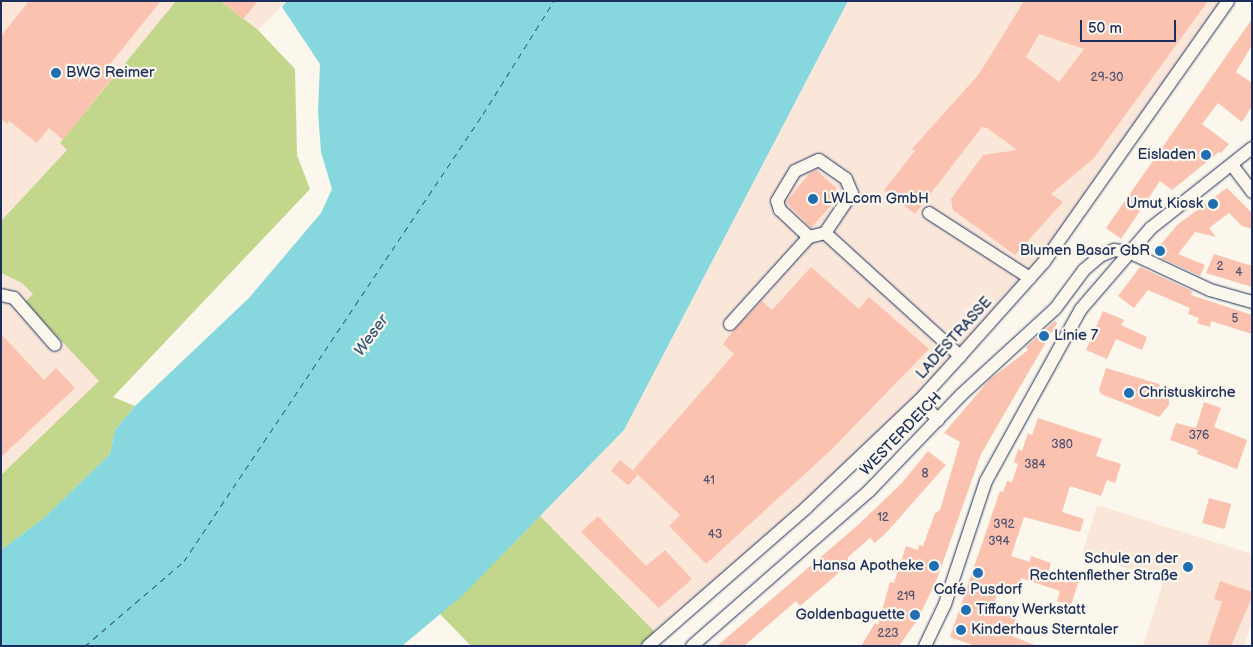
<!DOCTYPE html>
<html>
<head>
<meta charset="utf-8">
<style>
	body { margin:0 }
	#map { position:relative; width:1253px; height:647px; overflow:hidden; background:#fbf7ec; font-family:"Balsamiq Sans",sans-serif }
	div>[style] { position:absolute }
	.built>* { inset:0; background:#fbe7da }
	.green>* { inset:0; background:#c2d68c }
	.water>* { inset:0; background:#86d8de }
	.ferry>* { height:1px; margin-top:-0.5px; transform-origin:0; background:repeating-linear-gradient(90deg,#36597e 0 6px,transparent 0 11px) }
	.building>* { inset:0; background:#fbc2b0; transform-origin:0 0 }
	.roads { filter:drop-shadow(0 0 1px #1b2f5e) drop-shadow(0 0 1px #1b2f5e) }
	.minor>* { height:12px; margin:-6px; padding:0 6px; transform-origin:6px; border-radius:6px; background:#fbf7ec }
	.dots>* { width:14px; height:14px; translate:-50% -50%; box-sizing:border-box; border:2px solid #fbf7ec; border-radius:50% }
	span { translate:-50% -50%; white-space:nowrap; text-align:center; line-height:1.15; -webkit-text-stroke:4.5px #fbf7ec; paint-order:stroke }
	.number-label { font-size:12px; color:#535472 }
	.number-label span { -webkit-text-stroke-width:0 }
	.poi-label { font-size:15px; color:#1b2f5e }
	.left { translate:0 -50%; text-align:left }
	.right { translate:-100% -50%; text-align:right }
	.street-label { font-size:15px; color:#1b2f5e }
	.water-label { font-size:16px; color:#36597e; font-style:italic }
	.frame { position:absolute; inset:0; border:2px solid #1b2f5e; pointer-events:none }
	.scale { position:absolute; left:1080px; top:20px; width:96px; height:22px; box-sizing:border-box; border:2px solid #1b2f5e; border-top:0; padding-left:6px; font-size:15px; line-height:18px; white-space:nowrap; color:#1b2f5e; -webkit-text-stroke:4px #fbf7ec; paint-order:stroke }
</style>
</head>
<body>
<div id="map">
	<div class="built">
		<div style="clip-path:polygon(1px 1px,176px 1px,60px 143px,67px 150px,1px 221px)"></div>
		<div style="clip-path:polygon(221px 1px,287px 1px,258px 30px)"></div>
		<div style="clip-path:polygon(848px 1px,1229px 1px,1047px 265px,920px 404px,808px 515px,663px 640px,540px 516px,624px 430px)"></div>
		<div style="clip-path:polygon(1px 273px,22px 283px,33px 294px,25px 302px,100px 381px,1px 475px)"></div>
		<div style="clip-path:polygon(1097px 505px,1252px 554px,1252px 622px,1244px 646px,1143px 646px,1164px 580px,1082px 554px)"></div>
	</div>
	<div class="green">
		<div style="clip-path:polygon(176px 1px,221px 1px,258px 30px,295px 69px,297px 155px,310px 189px,113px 397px,135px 406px,115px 430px,110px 454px,44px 518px,1px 550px,1px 475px,99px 381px,25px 302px,33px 294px,22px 283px,1px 273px,1px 221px,67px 150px,60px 143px)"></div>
		<div style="clip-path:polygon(540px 516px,655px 632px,639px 646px,471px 646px,440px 614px)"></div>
	</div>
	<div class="water">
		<div style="clip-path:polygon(287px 1px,848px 1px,624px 430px,463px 595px,402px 646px,1px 646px,1px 550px,44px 518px,110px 454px,115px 430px,135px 406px,249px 298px,321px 213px,332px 189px,321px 152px,318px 112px,320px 64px,282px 7px)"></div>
	</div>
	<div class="ferry">
		<div style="left:85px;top:646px;width:130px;rotate:-40.6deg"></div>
		<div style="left:184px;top:561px;width:538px;rotate:-56.22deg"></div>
		<div style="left:483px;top:114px;width:133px;rotate:-57.9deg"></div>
	</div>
	<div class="building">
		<div style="clip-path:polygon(29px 1px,161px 1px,106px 69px,114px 76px,63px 140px,49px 128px,37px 143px,9px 121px,7px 124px,1px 119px,1px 36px)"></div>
		<div style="clip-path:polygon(222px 1px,258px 1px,243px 19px)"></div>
		<div style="clip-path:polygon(evenodd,1024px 1px,1208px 1px,1094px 158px,1051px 194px,1063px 202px,1015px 255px,953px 210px,951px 199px,983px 155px,1017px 150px,987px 128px,982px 127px,915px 214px,884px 190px,915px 151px,912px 149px,979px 74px,1024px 1px,1039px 34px,1084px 49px,1059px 82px,1026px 57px,1039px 34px)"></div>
		<div style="clip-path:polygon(1252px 19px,1252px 45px,1236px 72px,1252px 83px,1252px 106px,1242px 122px,1218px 103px,1202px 124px,1229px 144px,1221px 153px,1219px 152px,1172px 190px,1160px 181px,1121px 239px,1106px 228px)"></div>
		<div style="clip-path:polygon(816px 170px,842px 193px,811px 228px,786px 202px,809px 174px)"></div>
		<div style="clip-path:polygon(1227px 188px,1252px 213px,1252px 229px,1242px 226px,1229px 213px,1209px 228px,1216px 237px,1195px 232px,1178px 254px,1205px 265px,1200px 276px,1153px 254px,1177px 225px)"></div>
		<div style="clip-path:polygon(1214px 254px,1252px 266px,1252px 287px,1206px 273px)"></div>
		<div style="clip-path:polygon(811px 267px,859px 309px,869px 297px,929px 349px,830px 451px,706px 564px,669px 526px,680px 515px,633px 470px,734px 354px,723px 344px,733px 331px,762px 301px,772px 310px)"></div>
		<div style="clip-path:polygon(1140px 267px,1192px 291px,1191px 295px,1252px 315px,1252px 334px,1211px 321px,1210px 327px,1197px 323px,1199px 318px,1188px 314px,1190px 308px,1148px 290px,1134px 308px,1118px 296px)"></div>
		<div style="clip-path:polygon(1103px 311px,1124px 320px,1121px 325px,1147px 337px,1142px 350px,1116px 339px,1107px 359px,1086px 350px)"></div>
		<div style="clip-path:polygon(1055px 321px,1057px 323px,981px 454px,937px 579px,918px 619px,899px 646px,861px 646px,875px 623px,878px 625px,890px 582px,894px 583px,906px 546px,918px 550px,919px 545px,923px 546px,935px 513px,940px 510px,960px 442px,944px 433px,990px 379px,1028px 350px,1026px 347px)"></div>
		<div style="clip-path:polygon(1px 334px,44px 380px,56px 368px,75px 388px,1px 457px)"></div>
		<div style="clip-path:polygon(1106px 368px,1159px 384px,1164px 396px,1169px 390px,1169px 405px,1159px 417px,1101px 394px,1099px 390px)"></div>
		<div style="clip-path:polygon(1204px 402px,1221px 408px,1214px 427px,1247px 440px,1237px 469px,1197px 454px,1198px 450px,1170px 440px,1176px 423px,1196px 428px)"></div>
		<div style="clip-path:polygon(1038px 418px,1102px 439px,1096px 456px,1121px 464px,1115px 483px,1107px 480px,1101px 496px,1070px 486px,1062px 512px,1084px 519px,1080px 532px,1024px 517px,1011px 556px,1030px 562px,1031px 556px,1051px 563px,1047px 577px,1067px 583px,1069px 576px,1079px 580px,1071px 605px,1057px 601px,1060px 591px,1021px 578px,1016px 594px,999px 588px,992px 610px,1016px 618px,1010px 635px,1037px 646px,975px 646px,950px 637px,1000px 491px,1003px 492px,1007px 481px,1012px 482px,1018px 464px,1014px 462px,1018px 449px,1022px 451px,1028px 433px,1032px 435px)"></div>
		<div style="clip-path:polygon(928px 451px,946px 465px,886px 533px,875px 543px,870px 538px,848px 557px,848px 565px,800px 606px,796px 601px,744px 646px,717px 646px,858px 525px,902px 483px)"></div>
		<div style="left:620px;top:460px;width:23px;height:14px;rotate:40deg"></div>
		<div style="left:1209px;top:498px;width:23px;height:26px;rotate:15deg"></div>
		<div style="clip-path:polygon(598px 516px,646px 566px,665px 550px,692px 579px,659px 608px,581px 532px)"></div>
		<div style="clip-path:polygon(1220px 581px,1252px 592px,1252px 597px,1231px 646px,1207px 646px,1222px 602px,1214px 599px)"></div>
	</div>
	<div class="roads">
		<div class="minor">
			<div style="left:1232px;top:165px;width:34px;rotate:53deg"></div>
			<div style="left:929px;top:213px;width:120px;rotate:32.8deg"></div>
			<div style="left:825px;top:233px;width:16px;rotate:166deg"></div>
			<div style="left:809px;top:237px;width:40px;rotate:-137deg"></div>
			<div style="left:780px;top:210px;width:9px;rotate:-108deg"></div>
			<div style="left:777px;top:201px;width:35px;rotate:-59deg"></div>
			<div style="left:795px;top:171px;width:26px;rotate:-25deg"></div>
			<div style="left:819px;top:160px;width:33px;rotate:35deg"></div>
			<div style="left:846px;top:179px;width:15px;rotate:67deg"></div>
			<div style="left:852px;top:193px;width:48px;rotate:124deg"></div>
			<div style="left:825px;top:233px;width:183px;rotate:42.3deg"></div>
			<div style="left:1px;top:295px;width:13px;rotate:13deg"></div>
			<div style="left:14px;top:298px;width:62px;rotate:48.9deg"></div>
			<div style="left:730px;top:324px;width:118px;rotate:-47.8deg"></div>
			<div style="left:920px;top:400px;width:27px;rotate:48deg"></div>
			<div style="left:648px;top:646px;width:210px;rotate:-41.1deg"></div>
			<div style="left:806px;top:508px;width:157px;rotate:-43.5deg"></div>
			<div style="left:920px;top:400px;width:59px;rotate:-47.7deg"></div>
			<div style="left:960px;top:356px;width:126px;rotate:-48.2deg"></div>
			<div style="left:1044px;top:262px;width:319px;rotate:-54.8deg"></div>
			<div style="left:692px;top:646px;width:235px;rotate:-41.2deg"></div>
			<div style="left:869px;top:491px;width:133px;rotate:-46.2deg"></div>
			<div style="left:961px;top:395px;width:127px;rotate:-42.5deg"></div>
			<div style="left:1055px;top:309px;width:49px;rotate:-53.4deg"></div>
			<div style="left:1084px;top:270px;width:21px;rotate:-41deg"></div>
			<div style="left:1100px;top:256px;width:15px;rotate:-23deg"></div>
			<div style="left:1114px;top:250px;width:15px;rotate:8deg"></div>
			<div style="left:1129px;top:252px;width:89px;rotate:25.1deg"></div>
			<div style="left:1210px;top:290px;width:44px;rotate:15.9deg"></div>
			<div style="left:925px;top:646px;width:47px;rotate:-64.5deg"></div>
			<div style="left:945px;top:604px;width:130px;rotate:-71.6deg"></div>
			<div style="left:986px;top:481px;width:196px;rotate:-61.1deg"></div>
			<div style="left:1081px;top:309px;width:107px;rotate:-49.2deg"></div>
			<div style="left:1151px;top:228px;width:129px;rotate:-38.4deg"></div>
		</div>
	</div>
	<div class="dots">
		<div style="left:56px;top:73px;background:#1f6fb2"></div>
		<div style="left:1206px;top:155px;background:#1f6fb2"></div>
		<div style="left:813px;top:199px;background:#1f6fb2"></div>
		<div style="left:1213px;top:204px;background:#1f6fb2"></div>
		<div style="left:1160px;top:251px;background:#1f6fb2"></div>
		<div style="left:1044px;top:336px;background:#1f6fb2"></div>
		<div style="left:1129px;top:393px;background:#1f6fb2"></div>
		<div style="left:934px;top:566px;background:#1f6fb2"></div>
		<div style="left:1188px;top:567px;background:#1f6fb2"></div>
		<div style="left:978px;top:573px;background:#1f6fb2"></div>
		<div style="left:966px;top:610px;background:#1f6fb2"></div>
		<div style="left:915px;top:615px;background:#1f6fb2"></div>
		<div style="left:961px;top:630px;background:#1f6fb2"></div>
	</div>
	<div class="number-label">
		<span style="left:1107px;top:78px">29-30</span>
		<span style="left:1220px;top:267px">2</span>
		<span style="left:1239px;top:273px">4</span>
		<span style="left:1235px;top:319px">5</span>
		<span style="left:1199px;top:436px">376</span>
		<span style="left:1062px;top:445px">380</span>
		<span style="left:1035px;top:465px">384</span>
		<span style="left:925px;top:474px">8</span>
		<span style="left:709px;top:481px">41</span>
		<span style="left:883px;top:518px">12</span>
		<span style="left:1004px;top:525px">392</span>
		<span style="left:715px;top:535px">43</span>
		<span style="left:999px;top:542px">394</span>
		<span style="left:906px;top:597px">219</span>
		<span style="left:888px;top:634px">223</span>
	</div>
	<div class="poi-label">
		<span class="left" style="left:66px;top:73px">BWG Reimer</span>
		<span class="right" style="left:1196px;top:155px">Eisladen</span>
		<span class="left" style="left:823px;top:199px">LWLcom GmbH</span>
		<span class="right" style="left:1203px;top:204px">Umut Kiosk</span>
		<span class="right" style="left:1150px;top:251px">Blumen Basar GbR</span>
		<span class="left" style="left:1054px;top:336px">Linie 7</span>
		<span class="left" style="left:1139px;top:393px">Christuskirche</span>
		<span class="right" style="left:1178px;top:567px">Schule an der<br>Rechtenflether Straße</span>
		<span class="right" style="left:924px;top:566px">Hansa Apotheke</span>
		<span style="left:978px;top:590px">Café Pusdorf</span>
		<span class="left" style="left:976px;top:610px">Tiffany Werkstatt</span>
		<span class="right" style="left:905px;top:615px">Goldenbaguette</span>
		<span class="left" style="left:971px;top:630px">Kinderhaus Sterntaler</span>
	</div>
	<div class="street-label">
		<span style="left:954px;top:338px;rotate:-48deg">LADESTRASSE</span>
		<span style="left:901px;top:434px;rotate:-46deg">WESTERDEICH</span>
	</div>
	<div class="water-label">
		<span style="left:372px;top:336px;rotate:-54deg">Weser</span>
	</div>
	<div class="frame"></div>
	<div class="scale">50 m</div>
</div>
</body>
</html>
